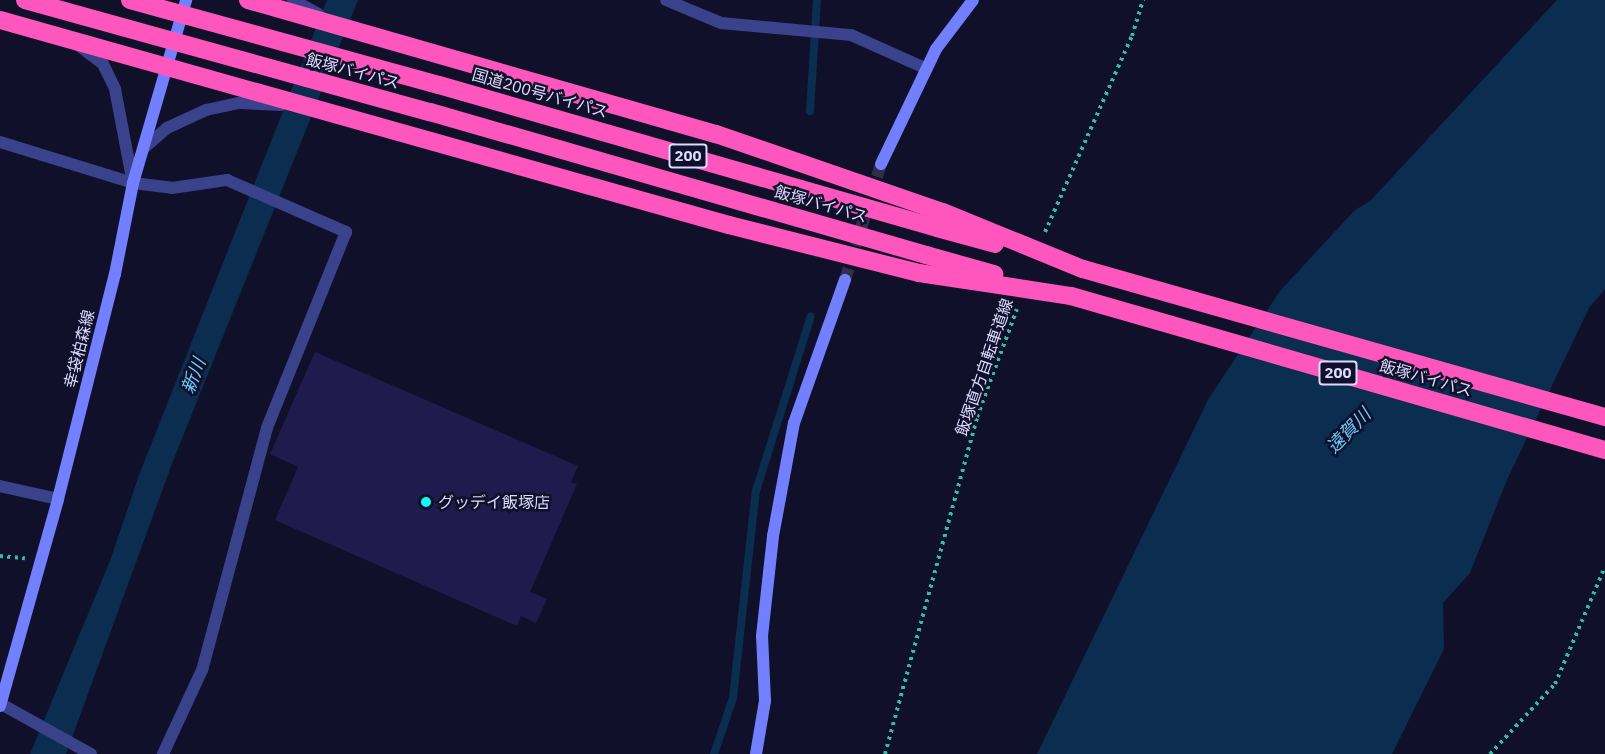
<!DOCTYPE html>
<html>
<head>
<meta charset="utf-8">
<style>
	body { margin:0 }
	#map { position:relative; width:1605px; height:754px; overflow:hidden; background:#11102b; font-family:"IBM Plex Sans","Noto Sans JP",sans-serif }
	div>[style] { position:absolute }
	.water>* { inset:0; background:#0b2d4f }
	.stream>* { height:8px; margin:-4px; padding:0 4px; transform-origin:4px; border-radius:4px; background:#0b2d4f }
	.building>* { inset:0; background:#1f1c4d }
	.secondary-tunnel>* { height:12px; margin-top:-6px; transform-origin:0; background:repeating-linear-gradient(90deg,#2f2e4b 0 12px,transparent 0 18px) }
	.path>* { height:4px; margin-top:-2px; transform-origin:0; background:repeating-linear-gradient(90deg,#2dc0a5 0 3px,transparent 0 7.5px) }
	.street>* { height:12px; margin:-6px; padding:0 6px; transform-origin:6px; border-radius:6px; background:#3a428b }
	.secondary>* { height:12px; margin:-6px; padding:0 6px; transform-origin:6px; border-radius:6px; background:#7280ff }
	.highway>* { height:18px; margin:-9px; padding:0 9px; transform-origin:9px; border-radius:9px; background:#ff56bd }
	.highway-bridge>* { height:18px; margin:-9px; padding:0 9px; transform-origin:9px; border-radius:9px; background:#ff56bd }
	.dots>* { width:16px; height:16px; translate:-50% -50%; box-sizing:border-box; border:3px solid #11102b; border-radius:50% }
	span { translate:-50% -50%; white-space:nowrap; text-align:center; line-height:1.15; -webkit-text-stroke:5px #11102b; paint-order:stroke }
	.shield-label span { padding:2px 4px; background:#11102b; border:2px solid; border-radius:4px; -webkit-text-stroke-width:0 }
	.shield-label { font-size:15px; color:#dbdbff; font-weight:700 }
	.street-label { font-size:16px; color:#dbdbff }
	.poi-label { font-size:16px; color:#dbdbff }
	.left { translate:0 -50%; text-align:left }
	.water-label { font-size:18px; color:#69cdff; font-style:italic }
</style>
</head>
<body>
<div id="map">
	<div class="water">
		<div style="clip-path:polygon(327px 0,358px 0,173px 461px,66px 754px,30px 754px,110px 561px,139px 475px)"></div>
		<div style="clip-path:polygon(1557px 0,1605px 0,1605px 289px,1589px 308px,1506px 482px,1470px 573px,1443px 603px,1444px 649px,1392px 754px,1037px 754px,1209px 398px,1280px 291px,1354px 211px,1371px 200px)"></div>
	</div>
	<div class="stream">
		<div style="left:810px;top:111px;width:111px;rotate:-86.4deg"></div>
		<div style="left:714px;top:754px;width:59px;rotate:-71.3deg"></div>
		<div style="left:733px;top:698px;width:208px;rotate:-83.7deg"></div>
		<div style="left:756px;top:491px;width:183px;rotate:-72.6deg"></div>
	</div>
	<div class="building">
		<div style="clip-path:polygon(315px 352px,578px 466px,571px 482px,577px 484px,530px 592px,547px 599px,536px 623px,521px 616px,517px 626px,275px 520px,298px 467px,270px 454px)"></div>
	</div>
	<div class="secondary-tunnel">
		<div style="left:845px;top:280px;width:121px;rotate:-72.8deg"></div>
	</div>
	<div class="path">
		<div style="left:1045px;top:232px;width:214px;rotate:-66.1deg"></div>
		<div style="left:1132px;top:36px;width:38px;rotate:-73deg"></div>
		<div style="left:0;top:556px;width:25px;rotate:5deg"></div>
		<div style="left:885px;top:754px;width:349px;rotate:-74.7deg"></div>
		<div style="left:977px;top:417px;width:115px;rotate:-69.7deg"></div>
		<div style="left:1490px;top:754px;width:96px;rotate:-47.1deg"></div>
		<div style="left:1555px;top:684px;width:127px;rotate:-66.9deg"></div>
	</div>
	<div class="street">
		<div style="left:293px;top:0;width:29px;rotate:29deg"></div>
		<div style="left:666px;top:0;width:60px;rotate:22.7deg"></div>
		<div style="left:721px;top:23px;width:131px;rotate:5.3deg"></div>
		<div style="left:851px;top:35px;width:83px;rotate:24.1deg"></div>
		<div style="left:78px;top:45px;width:31px;rotate:37deg"></div>
		<div style="left:103px;top:64px;width:28px;rotate:64deg"></div>
		<div style="left:115px;top:89px;width:96px;rotate:79.2deg"></div>
		<div style="left:0;top:142px;width:139px;rotate:17.1deg"></div>
		<div style="left:133px;top:183px;width:39px;rotate:7deg"></div>
		<div style="left:172px;top:188px;width:56px;rotate:-8.3deg"></div>
		<div style="left:227px;top:180px;width:130px;rotate:23.6deg"></div>
		<div style="left:346px;top:232px;width:211px;rotate:112deg"></div>
		<div style="left:267px;top:428px;width:251px;rotate:105deg"></div>
		<div style="left:202px;top:670px;width:93px;rotate:114.9deg"></div>
		<div style="left:144px;top:148px;width:30px;rotate:-41deg"></div>
		<div style="left:167px;top:128px;width:43px;rotate:-24.8deg"></div>
		<div style="left:206px;top:110px;width:35px;rotate:-12deg"></div>
		<div style="left:240px;top:103px;width:41px;rotate:2.8deg"></div>
		<div style="left:0;top:486px;width:59px;rotate:12.6deg"></div>
		<div style="left:1px;top:704px;width:103px;rotate:29.1deg"></div>
	</div>
	<div class="secondary">
		<div style="left:881px;top:164px;width:127px;rotate:-64.4deg"></div>
		<div style="left:936px;top:49px;width:61px;rotate:-52.9deg"></div>
		<div style="left:0;top:706px;width:215px;rotate:-74.3deg"></div>
		<div style="left:58px;top:499px;width:232px;rotate:-75.8deg"></div>
		<div style="left:115px;top:274px;width:93px;rotate:-78.8deg"></div>
		<div style="left:133px;top:183px;width:191px;rotate:-73.8deg"></div>
		<div style="left:756px;top:754px;width:54px;rotate:-80.4deg"></div>
		<div style="left:765px;top:701px;width:65px;rotate:-92.6deg"></div>
		<div style="left:762px;top:636px;width:101px;rotate:-83.7deg"></div>
		<div style="left:773px;top:536px;width:115px;rotate:-79.5deg"></div>
		<div style="left:794px;top:423px;width:152px;rotate:-70.4deg"></div>
	</div>
	<div class="highway">
		<div style="left:248px;top:0;width:487px;rotate:16deg"></div>
		<div style="left:716px;top:134px;width:240px;rotate:19deg"></div>
		<div style="left:0;top:20px;width:757px;rotate:15.71deg"></div>
		<div style="left:729px;top:225px;width:196px;rotate:14.2deg"></div>
		<div style="left:439px;top:85px;width:518px;rotate:16.02deg"></div>
		<div style="left:430px;top:112px;width:516px;rotate:16.08deg"></div>
		<div style="left:1083px;top:269px;width:543px;rotate:15.83deg"></div>
		<div style="left:1071px;top:296px;width:556px;rotate:16.09deg"></div>
	</div>
	<div class="highway-bridge">
		<div style="left:25px;top:0;width:420px;rotate:15.5deg"></div>
		<div style="left:130px;top:0;width:320px;rotate:15.4deg"></div>
		<div style="left:943px;top:212px;width:151px;rotate:22.2deg"></div>
		<div style="left:937px;top:228px;width:60px;rotate:15.4deg"></div>
		<div style="left:926px;top:255px;width:71px;rotate:15.6deg"></div>
		<div style="left:919px;top:273px;width:154px;rotate:8.6deg"></div>
	</div>
	<div class="dots">
		<div style="left:426px;top:502px;background:#07fff8"></div>
	</div>
	<div class="shield-label">
		<span style="left:688px;top:156px">200</span>
		<span style="left:1338px;top:373px">200</span>
	</div>
	<div class="street-label">
		<span style="left:353px;top:71px;rotate:15deg">飯塚バイパス</span>
		<span style="left:540px;top:93px;rotate:16deg">国道200号バイパス</span>
		<span style="left:821px;top:204px;rotate:16deg">飯塚バイパス</span>
		<span style="left:79px;top:349px;rotate:-76deg">幸袋柏森線</span>
		<span style="left:984px;top:367px;rotate:-71deg">飯塚直方自転車道線</span>
		<span style="left:1426px;top:378px;rotate:16deg">飯塚バイパス</span>
	</div>
	<div class="poi-label">
		<span class="left" style="left:438px;top:502px">グッデイ飯塚店</span>
	</div>
	<div class="water-label">
		<span style="left:194px;top:376px;rotate:-69deg">新川</span>
		<span style="left:1349px;top:431px;rotate:-46deg">遠賀川</span>
	</div>
</div>
</body>
</html>
